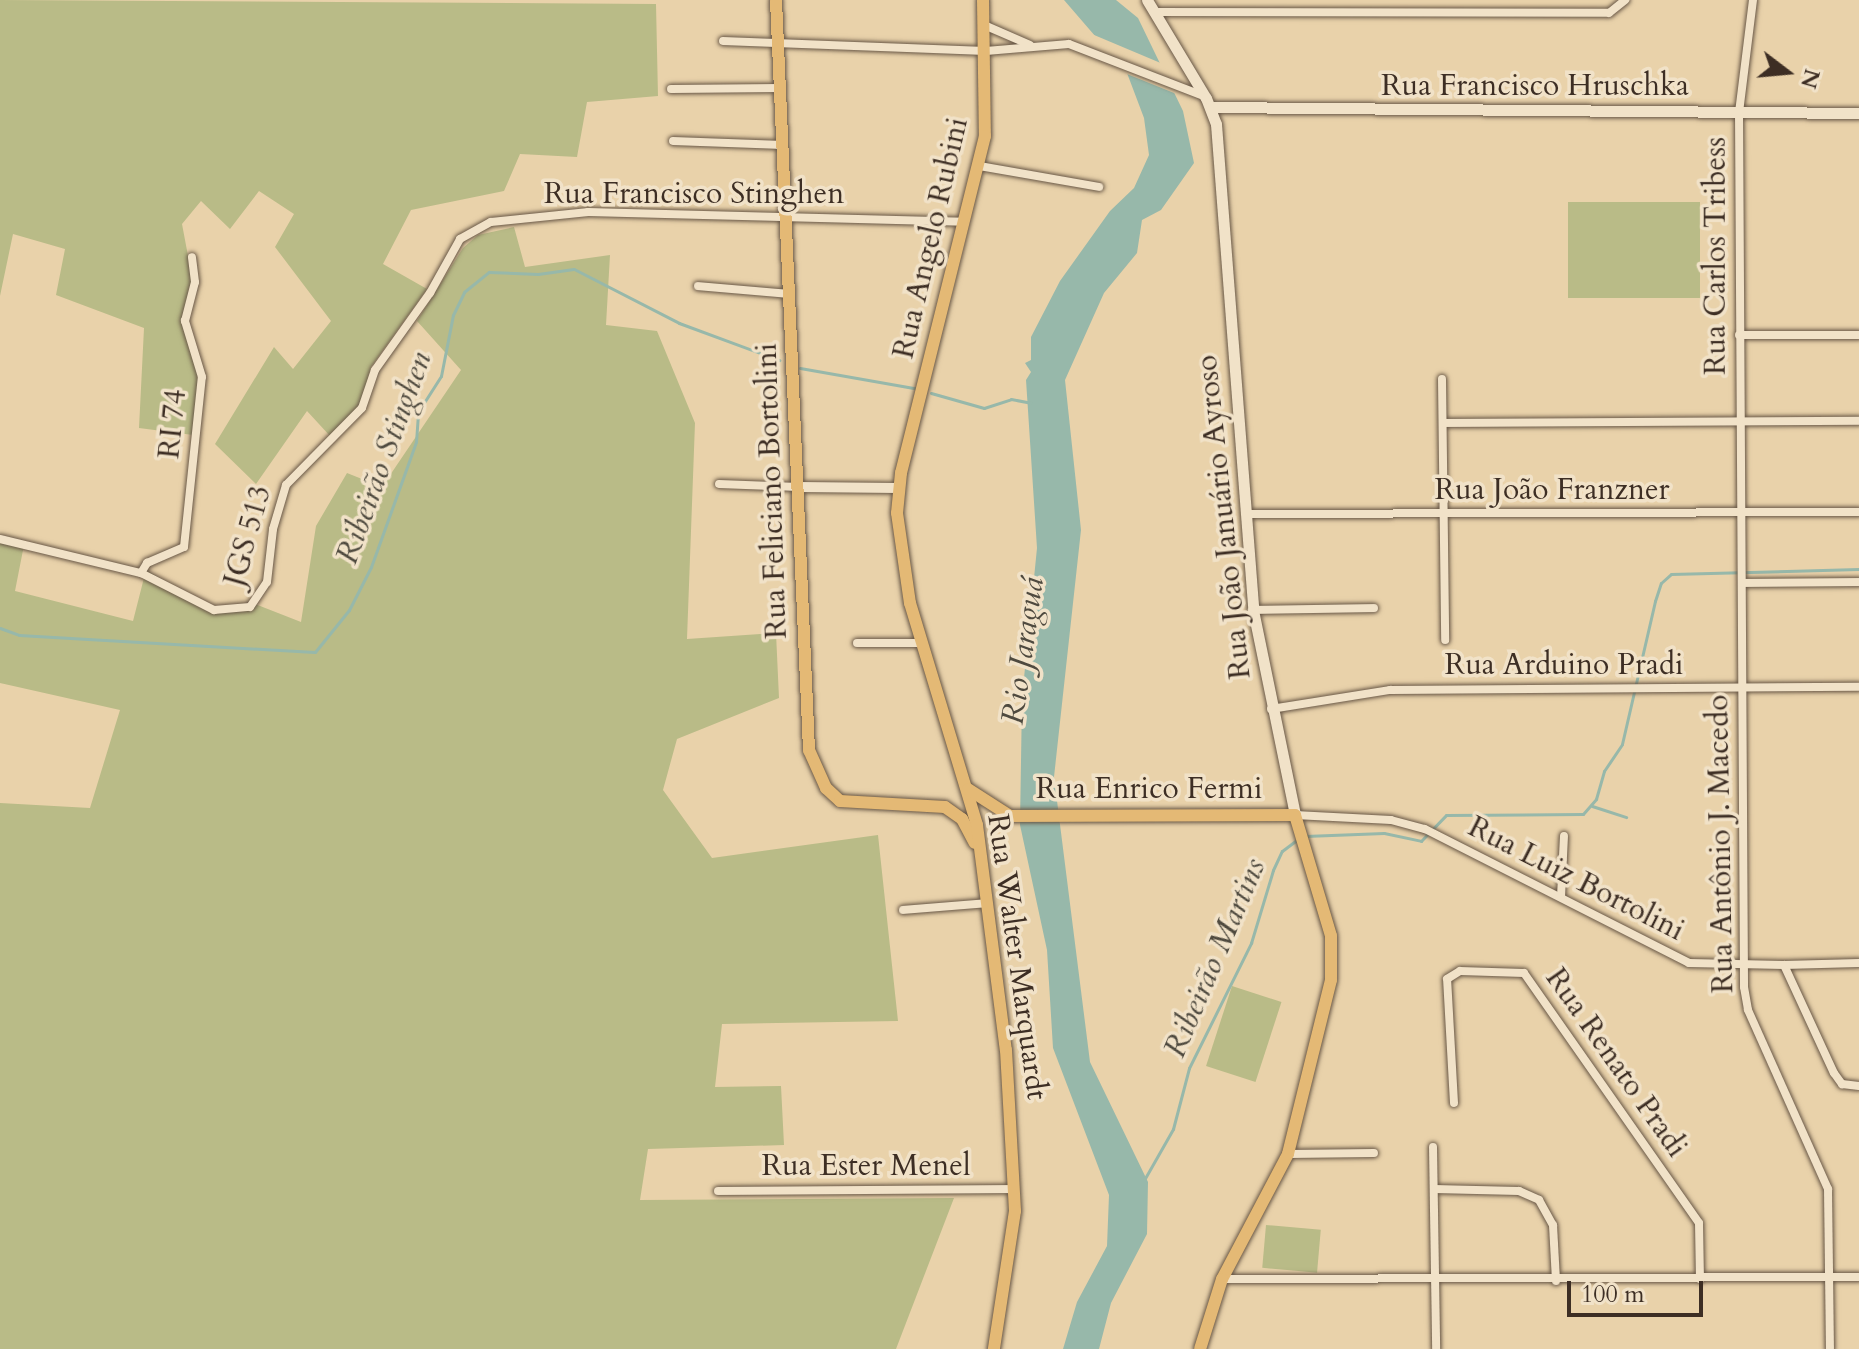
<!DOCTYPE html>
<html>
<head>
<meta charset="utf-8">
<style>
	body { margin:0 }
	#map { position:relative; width:1859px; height:1349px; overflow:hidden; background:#e9d2aa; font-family:Cardo,serif }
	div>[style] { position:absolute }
	.green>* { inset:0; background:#b9bb87; transform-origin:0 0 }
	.water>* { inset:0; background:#97b8aa }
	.pier>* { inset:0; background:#e9d2aa }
	.stream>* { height:3px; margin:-1.5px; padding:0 1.5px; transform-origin:1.5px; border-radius:1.5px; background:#97b8aa }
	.roads { filter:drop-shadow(0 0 2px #685746) drop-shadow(0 0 2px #685746) }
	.minor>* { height:8px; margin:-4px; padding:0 4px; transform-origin:4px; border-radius:4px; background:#f1e2c8 }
	.tertiary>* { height:10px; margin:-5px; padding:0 5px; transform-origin:5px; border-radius:5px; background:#f1e2c8 }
	.secondary>* { height:11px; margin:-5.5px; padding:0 5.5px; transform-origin:5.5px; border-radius:5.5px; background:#f1e2c8 }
	.primary>* { height:12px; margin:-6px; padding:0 6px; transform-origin:6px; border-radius:6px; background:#e4b975 }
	span { translate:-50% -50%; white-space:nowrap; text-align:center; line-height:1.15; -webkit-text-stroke:7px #f1e2c8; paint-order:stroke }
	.street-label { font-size:30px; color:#3d2e24 }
	.water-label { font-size:32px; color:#4f4a3f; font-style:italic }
	.north { position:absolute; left:1747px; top:32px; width:80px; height:80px; -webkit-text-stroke:6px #f1e2c8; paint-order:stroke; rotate:106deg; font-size:22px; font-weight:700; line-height:32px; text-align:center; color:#3d2e24 }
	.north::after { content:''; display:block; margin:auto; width:28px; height:36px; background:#3d2e24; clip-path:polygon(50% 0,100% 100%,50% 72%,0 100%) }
	.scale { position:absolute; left:1567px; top:1281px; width:136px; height:36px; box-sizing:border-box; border:4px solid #3d2e24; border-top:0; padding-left:10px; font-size:24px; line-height:28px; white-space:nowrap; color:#3d2e24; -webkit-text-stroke:6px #f1e2c8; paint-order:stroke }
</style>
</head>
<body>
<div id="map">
	<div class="green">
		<div style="clip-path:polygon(0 0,656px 4px,658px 96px,587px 102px,577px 157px,520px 154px,504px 191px,411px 210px,383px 264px,427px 289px,371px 367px,360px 407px,330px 436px,307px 411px,256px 484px,215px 444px,274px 347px,293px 369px,331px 321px,275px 247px,294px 214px,259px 191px,230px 229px,201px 201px,182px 224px,192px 277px,183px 323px,200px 376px,193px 435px,139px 428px,144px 328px,56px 295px,65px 249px,13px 234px,0 296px)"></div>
		<div style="left:1700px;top:202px;width:96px;height:132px;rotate:90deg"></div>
		<div style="clip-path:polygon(514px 227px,525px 267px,610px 255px,606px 325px,657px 331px,695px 423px,687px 639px,776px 633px,779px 698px,677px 739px,663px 790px,712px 858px,878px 835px,898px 1021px,722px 1024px,715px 1087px,781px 1086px,784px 1145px,648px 1149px,640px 1200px,954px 1198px,896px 1349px,0 1349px,0 803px,90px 808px,120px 710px,0 683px,0 540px,24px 545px,15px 591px,133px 621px,146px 570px,205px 604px,224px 609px,255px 604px,301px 622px,316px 526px,347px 473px,382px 487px,461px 370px,417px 321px,463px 248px,478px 235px)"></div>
		<div style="left:1232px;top:986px;width:52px;height:84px;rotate:18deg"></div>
		<div style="left:1266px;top:1225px;width:55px;height:43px;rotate:5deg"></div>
	</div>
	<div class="water">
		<div style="clip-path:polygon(1064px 0,1116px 0,1138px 18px,1183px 111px,1194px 163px,1161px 210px,1142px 220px,1137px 253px,1104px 293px,1065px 380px,1081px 530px,1054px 777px,1090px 1062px,1148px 1182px,1147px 1234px,1111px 1303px,1099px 1349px,1063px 1349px,1077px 1302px,1107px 1246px,1109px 1195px,1053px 1048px,1047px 950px,1020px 825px,1022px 698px,1037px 548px,1026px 380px,1031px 372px,1025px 363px,1031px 360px,1031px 337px,1060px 281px,1110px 211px,1134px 188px,1149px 155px,1144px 118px,1127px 73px)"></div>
	</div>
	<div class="pier">
		<div style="clip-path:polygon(1087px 32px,1163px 64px,1179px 95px,1122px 72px)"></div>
	</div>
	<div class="stream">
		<div style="left:800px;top:368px;width:121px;rotate:10deg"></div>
		<div style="left:931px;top:393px;width:55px;rotate:15.8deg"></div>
		<div style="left:984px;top:408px;width:28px;rotate:-18deg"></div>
		<div style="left:1011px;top:399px;width:20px;rotate:11deg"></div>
		<div style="left:0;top:628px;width:20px;rotate:20deg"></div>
		<div style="left:19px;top:635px;width:296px;rotate:3.3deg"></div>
		<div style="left:315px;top:652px;width:54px;rotate:-51deg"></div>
		<div style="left:349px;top:610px;width:48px;rotate:-62.9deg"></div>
		<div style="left:371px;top:567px;width:133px;rotate:-70.2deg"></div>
		<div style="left:416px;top:442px;width:30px;rotate:-86deg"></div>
		<div style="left:418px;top:412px;width:43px;rotate:-57.4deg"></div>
		<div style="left:441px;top:376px;width:62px;rotate:-78.9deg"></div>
		<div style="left:453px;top:315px;width:25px;rotate:-64deg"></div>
		<div style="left:464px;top:292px;width:32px;rotate:-39deg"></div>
		<div style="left:489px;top:272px;width:49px;rotate:2.3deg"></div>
		<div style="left:538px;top:274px;width:36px;rotate:-8deg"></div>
		<div style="left:574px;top:269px;width:118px;rotate:27.2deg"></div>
		<div style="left:679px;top:323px;width:107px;rotate:20.3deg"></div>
		<div style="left:1592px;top:806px;width:36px;rotate:18deg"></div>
		<div style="left:1305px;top:836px;width:79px;rotate:-2.2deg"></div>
		<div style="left:1384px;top:833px;width:38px;rotate:12deg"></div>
		<div style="left:1421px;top:841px;width:36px;rotate:-46deg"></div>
		<div style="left:1446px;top:815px;width:137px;rotate:-0.4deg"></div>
		<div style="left:1583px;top:814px;width:20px;rotate:-49deg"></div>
		<div style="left:1596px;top:799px;width:29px;rotate:-74deg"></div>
		<div style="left:1604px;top:771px;width:32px;rotate:-56deg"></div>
		<div style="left:1622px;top:744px;width:147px;rotate:-77deg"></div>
		<div style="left:1655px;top:601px;width:19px;rotate:-72deg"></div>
		<div style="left:1661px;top:583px;width:13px;rotate:-42deg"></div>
		<div style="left:1671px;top:574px;width:188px;rotate:-1.5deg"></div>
		<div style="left:1144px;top:1180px;width:59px;rotate:-60.4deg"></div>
		<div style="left:1173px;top:1129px;width:63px;rotate:-75.3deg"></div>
		<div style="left:1189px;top:1068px;width:140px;rotate:-63.6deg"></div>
		<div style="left:1251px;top:943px;width:76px;rotate:-73.2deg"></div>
		<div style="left:1273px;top:870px;width:21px;rotate:-65deg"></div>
		<div style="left:1282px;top:851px;width:20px;rotate:-37deg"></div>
	</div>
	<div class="roads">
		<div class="minor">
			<div style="left:1753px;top:0;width:113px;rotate:97.1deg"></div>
			<div style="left:1739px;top:112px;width:875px;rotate:89.67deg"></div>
			<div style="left:1744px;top:987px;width:23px;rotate:80deg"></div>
			<div style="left:1748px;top:1010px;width:196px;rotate:65.9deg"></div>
			<div style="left:1828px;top:1189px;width:160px;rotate:89.3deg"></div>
			<div style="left:1154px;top:12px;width:455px;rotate:0.1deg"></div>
			<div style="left:1609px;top:13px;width:21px;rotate:-39deg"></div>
			<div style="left:984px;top:25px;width:50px;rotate:23.5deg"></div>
			<div style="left:723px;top:41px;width:263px;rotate:2.2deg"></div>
			<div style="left:986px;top:51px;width:83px;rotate:-4.8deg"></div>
			<div style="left:1069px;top:44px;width:145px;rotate:21.1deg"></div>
			<div style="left:671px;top:89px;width:109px;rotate:-0.5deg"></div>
			<div style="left:673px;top:141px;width:110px;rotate:2.1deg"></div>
			<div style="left:979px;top:166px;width:122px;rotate:9.9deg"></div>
			<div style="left:698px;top:286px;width:91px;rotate:5deg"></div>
			<div style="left:1739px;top:335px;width:120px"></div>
			<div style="left:1442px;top:379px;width:261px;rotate:89.3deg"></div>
			<div style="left:1443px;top:423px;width:416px;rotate:-0.3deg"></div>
			<div style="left:719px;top:484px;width:80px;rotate:2.1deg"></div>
			<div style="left:1246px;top:514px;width:613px;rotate:-0.19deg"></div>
			<div style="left:0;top:539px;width:145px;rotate:13.6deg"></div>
			<div style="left:141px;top:573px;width:82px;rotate:26.9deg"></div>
			<div style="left:214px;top:610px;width:36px;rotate:-5deg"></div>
			<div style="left:250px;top:607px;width:30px;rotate:-56deg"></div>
			<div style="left:267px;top:582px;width:53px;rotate:-83.5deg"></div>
			<div style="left:273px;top:529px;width:46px;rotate:-73.5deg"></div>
			<div style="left:286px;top:485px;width:108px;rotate:-45.4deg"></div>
			<div style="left:362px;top:408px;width:40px;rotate:-71.1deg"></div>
			<div style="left:375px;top:370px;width:95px;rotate:-54.5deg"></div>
			<div style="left:430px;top:293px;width:62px;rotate:-60.9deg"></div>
			<div style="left:460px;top:239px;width:35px;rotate:-29deg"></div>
			<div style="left:491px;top:222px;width:98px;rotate:-5.9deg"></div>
			<div style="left:588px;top:212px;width:376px;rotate:1.5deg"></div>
			<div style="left:141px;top:573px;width:12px;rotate:-59deg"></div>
			<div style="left:147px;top:563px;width:40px;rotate:-23.4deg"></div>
			<div style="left:184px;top:547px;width:171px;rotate:-84deg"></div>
			<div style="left:202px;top:377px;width:59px;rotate:-106.9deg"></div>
			<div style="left:185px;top:321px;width:40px;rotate:-75.6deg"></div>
			<div style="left:195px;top:282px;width:25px;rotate:-97deg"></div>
			<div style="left:1742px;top:583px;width:117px;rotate:-0.5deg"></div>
			<div style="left:1253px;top:610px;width:121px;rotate:-0.9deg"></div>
			<div style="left:857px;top:643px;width:65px"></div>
			<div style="left:1271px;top:709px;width:121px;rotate:-9.1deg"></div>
			<div style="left:1390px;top:690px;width:469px;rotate:-0.4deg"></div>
			<div style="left:1295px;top:815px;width:96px;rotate:3deg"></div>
			<div style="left:1391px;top:820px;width:35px;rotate:15deg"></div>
			<div style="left:1425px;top:829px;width:296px;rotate:26.9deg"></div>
			<div style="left:1689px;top:963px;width:95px;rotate:1.2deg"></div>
			<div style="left:1784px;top:965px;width:119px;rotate:65.2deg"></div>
			<div style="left:1834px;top:1073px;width:14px;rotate:54deg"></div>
			<div style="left:1842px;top:1084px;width:17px;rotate:7deg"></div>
			<div style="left:1561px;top:897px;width:61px;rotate:-87.2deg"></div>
			<div style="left:903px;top:910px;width:85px;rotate:-4.7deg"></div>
			<div style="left:1784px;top:965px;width:75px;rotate:-1.5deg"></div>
			<div style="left:1454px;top:1103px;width:124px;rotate:-93.2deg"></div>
			<div style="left:1447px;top:979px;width:15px;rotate:-32deg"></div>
			<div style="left:1460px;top:971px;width:64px;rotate:1.8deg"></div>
			<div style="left:1524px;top:973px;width:305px;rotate:55deg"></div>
			<div style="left:1699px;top:1223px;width:56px;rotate:89deg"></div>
			<div style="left:1433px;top:1147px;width:202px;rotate:89.1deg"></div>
			<div style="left:1288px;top:1154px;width:86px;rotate:-0.7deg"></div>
			<div style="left:1434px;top:1189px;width:85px;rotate:1.3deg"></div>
			<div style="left:1519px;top:1191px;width:22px;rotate:24deg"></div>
			<div style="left:1539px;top:1200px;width:29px;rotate:61deg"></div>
			<div style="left:1553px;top:1225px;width:56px;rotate:86.9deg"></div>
			<div style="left:718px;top:1191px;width:296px;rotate:-0.4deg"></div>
			<div style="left:1222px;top:1279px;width:637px;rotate:-0.18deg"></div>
		</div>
		<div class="tertiary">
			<div style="left:799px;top:487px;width:99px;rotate:0.6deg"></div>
		</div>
		<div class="secondary">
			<div style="left:1147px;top:0;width:114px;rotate:59deg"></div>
			<div style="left:1206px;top:98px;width:28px;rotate:69deg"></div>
			<div style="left:1216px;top:124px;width:487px;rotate:85.6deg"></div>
			<div style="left:1253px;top:610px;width:209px;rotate:78.4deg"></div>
			<div style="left:1211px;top:107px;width:648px;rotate:0.53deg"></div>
		</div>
		<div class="primary">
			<div style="left:776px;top:0;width:751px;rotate:87.48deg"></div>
			<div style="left:809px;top:750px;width:42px;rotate:65.9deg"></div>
			<div style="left:826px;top:788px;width:19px;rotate:43deg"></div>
			<div style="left:840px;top:801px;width:105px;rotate:3.3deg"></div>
			<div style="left:945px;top:807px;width:21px;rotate:35deg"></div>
			<div style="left:962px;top:819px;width:27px;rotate:62deg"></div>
			<div style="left:983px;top:0;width:136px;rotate:89.2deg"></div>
			<div style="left:985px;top:136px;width:347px;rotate:104deg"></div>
			<div style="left:901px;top:473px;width:40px;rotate:95.7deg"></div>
			<div style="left:897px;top:513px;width:91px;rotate:81.8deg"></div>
			<div style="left:910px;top:603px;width:232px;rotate:73.2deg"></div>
			<div style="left:977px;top:825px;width:227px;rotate:82.7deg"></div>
			<div style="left:1006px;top:1050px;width:161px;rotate:86.8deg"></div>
			<div style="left:1015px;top:1211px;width:140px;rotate:98.7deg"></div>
			<div style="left:968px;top:789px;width:50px;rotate:32.7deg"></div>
			<div style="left:1010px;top:816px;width:285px;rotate:-0.2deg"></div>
			<div style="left:1295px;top:815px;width:126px;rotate:73.4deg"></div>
			<div style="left:1331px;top:936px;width:44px;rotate:90deg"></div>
			<div style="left:1331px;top:980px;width:179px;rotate:103.9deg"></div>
			<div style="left:1288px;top:1154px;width:141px;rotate:117.8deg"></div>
			<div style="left:1222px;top:1279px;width:73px;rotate:107.4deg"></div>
		</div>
	</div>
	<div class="street-label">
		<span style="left:1535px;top:86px">Rua Francisco Hruschka</span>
		<span style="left:694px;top:194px">Rua Francisco Stinghen</span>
		<span style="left:931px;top:238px;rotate:-77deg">Rua Angelo Rubini</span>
		<span style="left:1716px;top:256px;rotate:-90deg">Rua Carlos Tribess</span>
		<span style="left:173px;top:424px;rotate:-84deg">RI 74</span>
		<span style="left:1552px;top:490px">Rua João Franzner</span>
		<span style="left:772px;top:491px;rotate:-92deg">Rua Feliciano Bortolini</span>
		<span style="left:1224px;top:517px;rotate:-96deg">Rua João Januário Ayroso</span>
		<span style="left:248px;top:536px;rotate:-74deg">JGS 513</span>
		<span style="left:1564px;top:665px">Rua Arduino Pradi</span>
		<span style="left:1149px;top:789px">Rua Enrico Fermi</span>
		<span style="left:1721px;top:844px;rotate:-91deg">Rua Antônio J. Macedo</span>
		<span style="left:1576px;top:879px;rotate:27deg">Rua Luiz Bortolini</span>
		<span style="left:1017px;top:957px;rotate:82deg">Rua Walter Marquardt</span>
		<span style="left:1616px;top:1063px;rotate:55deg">Rua Renato Pradi</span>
		<span style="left:866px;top:1166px">Rua Ester Menel</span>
	</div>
	<div class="water-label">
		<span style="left:384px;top:458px;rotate:-70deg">Ribeirão Stinghen</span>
		<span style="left:1023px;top:651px;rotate:-82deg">Rio Jaraguá</span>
		<span style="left:1215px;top:958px;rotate:-67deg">Ribeirão Martins</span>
	</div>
	<div class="north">N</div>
	<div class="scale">100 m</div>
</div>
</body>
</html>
